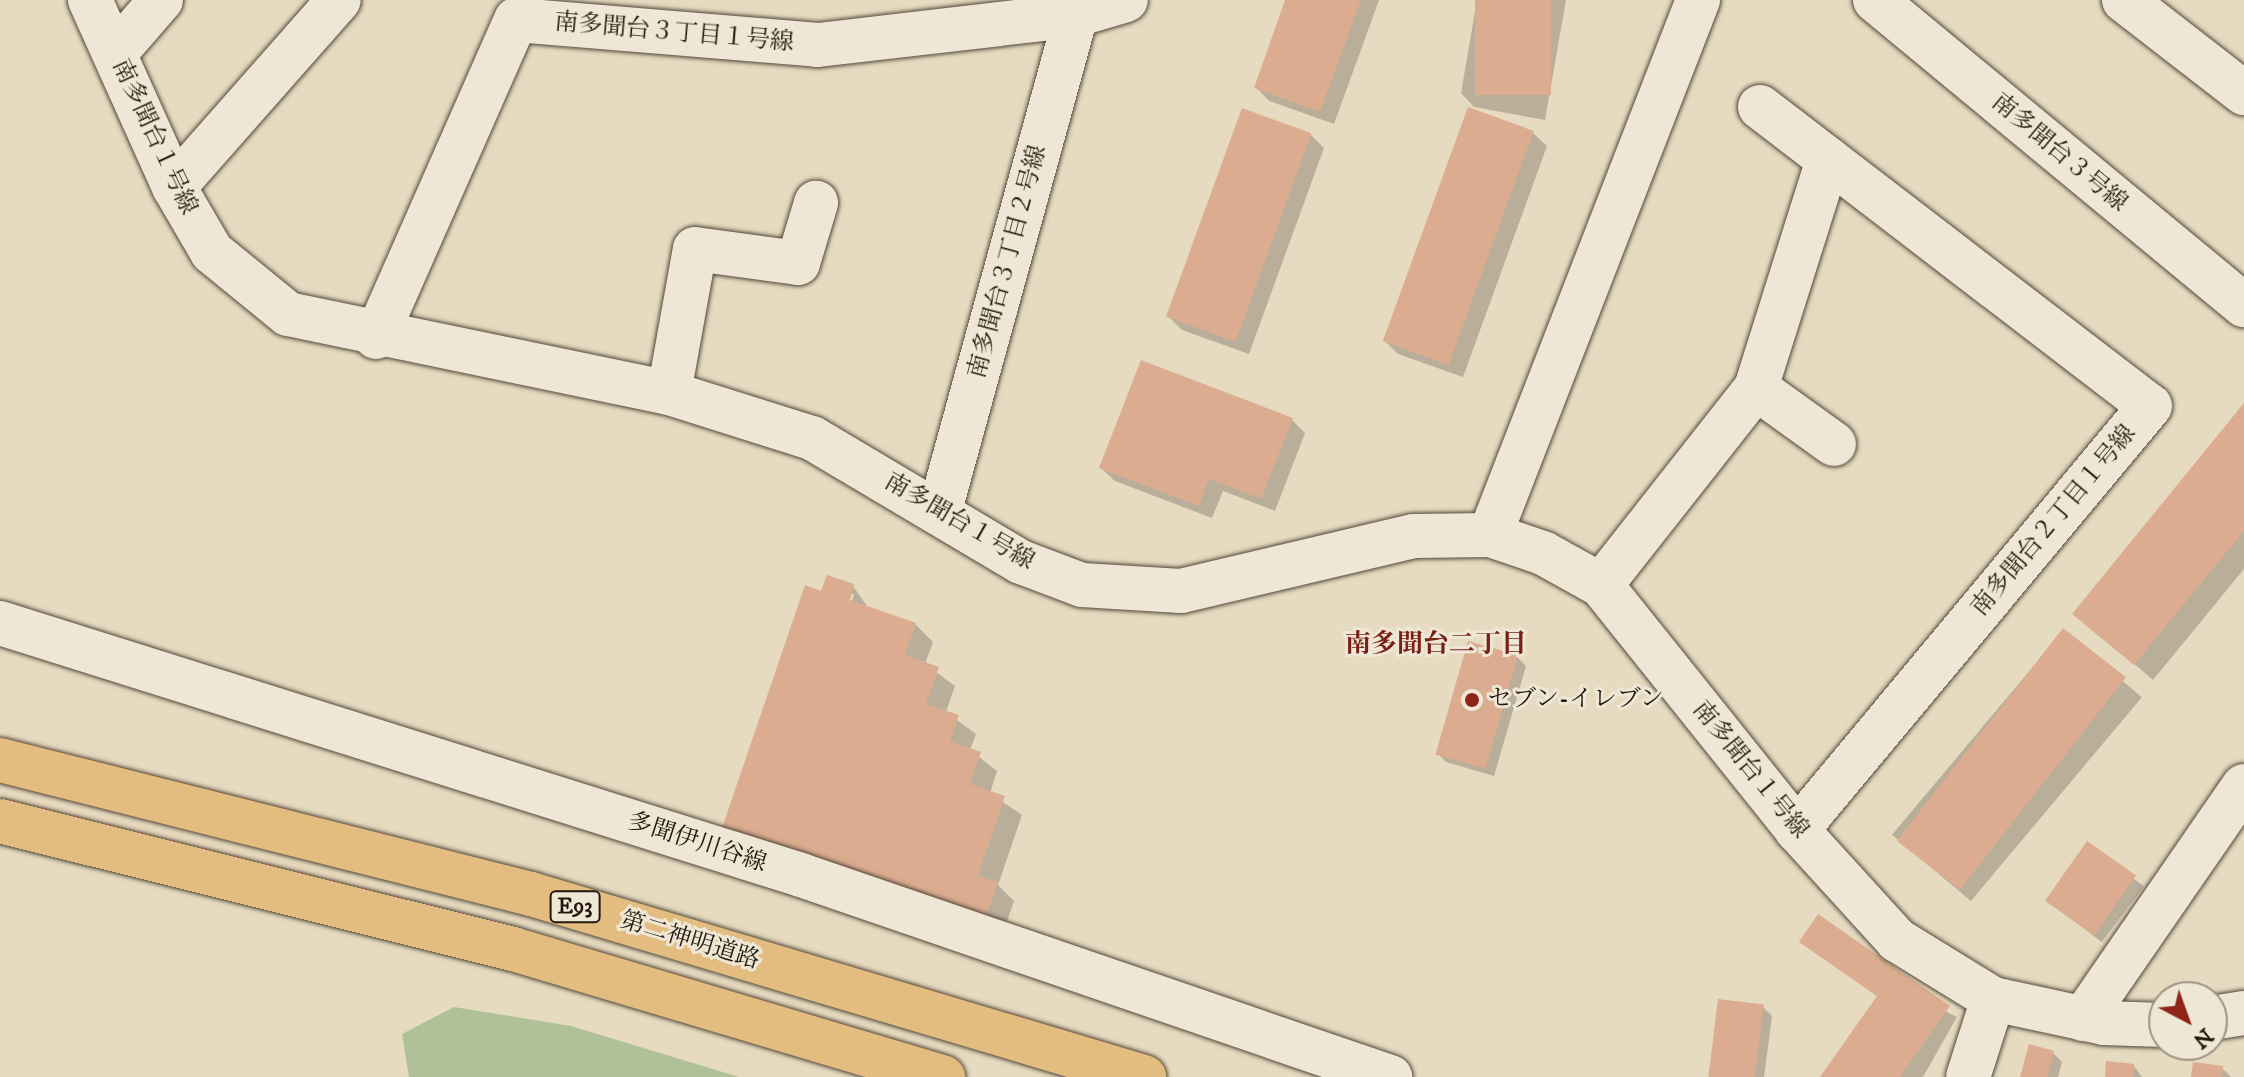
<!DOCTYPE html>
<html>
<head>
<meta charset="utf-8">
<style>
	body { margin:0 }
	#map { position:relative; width:2244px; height:1077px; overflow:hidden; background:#e6dac0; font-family:"IM FELL DW Pica","Noto Serif JP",serif }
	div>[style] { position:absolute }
	.green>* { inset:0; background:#b0c197 }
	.shadow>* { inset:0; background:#0003; transform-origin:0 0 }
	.building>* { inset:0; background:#dbac8f; transform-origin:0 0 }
	.roads { filter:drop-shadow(0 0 2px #544738) drop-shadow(0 0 2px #544738) }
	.minor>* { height:44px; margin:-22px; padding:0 22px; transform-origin:22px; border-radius:22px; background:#efe7d6 }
	.highway>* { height:44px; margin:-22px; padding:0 22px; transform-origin:22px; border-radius:22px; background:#e3bd80 }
	.dots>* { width:22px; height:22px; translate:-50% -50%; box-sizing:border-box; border:4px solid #efe7d6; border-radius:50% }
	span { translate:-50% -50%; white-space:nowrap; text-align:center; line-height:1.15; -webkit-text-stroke:6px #efe7d6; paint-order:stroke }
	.shield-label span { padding:2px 6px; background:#efe7d6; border:2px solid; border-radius:6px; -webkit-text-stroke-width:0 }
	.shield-label { font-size:22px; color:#24160b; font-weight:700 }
	.street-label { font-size:24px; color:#24160b }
	.poi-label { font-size:24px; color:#24160b }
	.left { translate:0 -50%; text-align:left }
	.neighbourhood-label { font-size:26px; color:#7a1f14; font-weight:700 }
	.north { position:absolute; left:2148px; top:981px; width:80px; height:80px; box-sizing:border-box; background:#efe7d6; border:2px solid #9e9385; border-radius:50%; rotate:139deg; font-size:22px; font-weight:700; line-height:32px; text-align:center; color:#24160b }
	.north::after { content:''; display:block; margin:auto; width:28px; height:36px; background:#8f2418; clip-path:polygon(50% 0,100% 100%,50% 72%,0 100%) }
</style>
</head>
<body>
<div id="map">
	<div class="green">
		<div style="clip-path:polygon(454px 1007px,571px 1026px,739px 1077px,409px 1077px,402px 1034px)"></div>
	</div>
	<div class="shadow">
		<div style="clip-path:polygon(1287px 0,1379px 0,1334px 124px,1269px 101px,1256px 87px)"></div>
		<div style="clip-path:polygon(1477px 0,1566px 0,1545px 120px,1474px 107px,1461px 93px)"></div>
		<div style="clip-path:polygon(1469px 109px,1533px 133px,1547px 146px,1463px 377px,1398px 354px,1385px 341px)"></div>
		<div style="clip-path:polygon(1311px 135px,1324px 148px,1249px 354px,1182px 330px,1168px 316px)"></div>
		<div style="clip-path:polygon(2244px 406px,2244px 569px,2153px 680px,2075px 613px)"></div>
		<div style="clip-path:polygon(1292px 420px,1305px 433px,1275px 511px,1223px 491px,1212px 518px,1115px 481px,1101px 468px)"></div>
		<div style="clip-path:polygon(evenodd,853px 586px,869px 609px,915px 624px,933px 642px,925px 664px,955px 686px,946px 712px,976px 734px,970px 750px,997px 771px,990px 793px,1022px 815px,998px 885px,1014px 901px,1003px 933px,742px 845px,823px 593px,853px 586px,849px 594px,854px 594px,849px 610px,849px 594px)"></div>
		<div style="left:2063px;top:631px;width:103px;height:266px;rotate:40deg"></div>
		<div style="clip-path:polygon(1517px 657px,1526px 666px,1494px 776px,1446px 762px,1437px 753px)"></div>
		<div style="left:2088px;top:844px;width:70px;height:70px;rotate:37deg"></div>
		<div style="clip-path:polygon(1802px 941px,1957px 1017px,1923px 1077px,1822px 1077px,1878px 997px)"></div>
		<div style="clip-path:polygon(1763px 1007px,1772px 1016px,1764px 1077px,1711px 1077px)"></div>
		<div style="clip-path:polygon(2053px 1053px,2062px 1062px,2058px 1077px,2022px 1077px)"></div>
		<div style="clip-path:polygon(2133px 1065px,2142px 1077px,2107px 1077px)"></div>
		<div style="clip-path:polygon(2222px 1068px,2231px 1077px,2193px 1077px)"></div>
	</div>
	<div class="building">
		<div style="clip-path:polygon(1285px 0,1361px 0,1320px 112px,1254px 88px)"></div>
		<div style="left:1475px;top:0;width:76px;height:95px"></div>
		<div style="left:1468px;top:107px;width:70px;height:249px;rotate:20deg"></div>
		<div style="left:1242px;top:108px;width:74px;height:222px;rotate:20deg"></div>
		<div style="clip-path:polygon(1141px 360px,1293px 418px,1261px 499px,1209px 479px,1199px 506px,1099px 468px)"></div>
		<div style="clip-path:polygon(2244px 403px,2244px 531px,2134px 665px,2072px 614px)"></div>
		<div style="clip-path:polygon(827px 575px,854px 584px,850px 600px,916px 623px,905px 655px,939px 667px,926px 704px,959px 715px,950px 741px,981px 752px,970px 784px,1005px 796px,978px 876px,998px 882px,986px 917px,722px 828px,805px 585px,821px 591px)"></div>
		<div style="left:2063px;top:628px;width:80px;height:270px;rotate:38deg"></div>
		<div style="left:1468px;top:641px;width:52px;height:118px;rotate:16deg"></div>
		<div style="left:2087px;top:841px;width:60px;height:73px;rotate:35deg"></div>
		<div style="clip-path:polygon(1818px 914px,1950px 1006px,1900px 1077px,1820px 1077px,1877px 996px,1799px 942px)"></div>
		<div style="left:1718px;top:999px;width:46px;height:79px;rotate:7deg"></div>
		<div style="clip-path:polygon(2029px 1044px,2054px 1051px,2047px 1077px,2020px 1077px)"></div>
		<div style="clip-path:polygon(2106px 1061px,2134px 1064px,2133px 1077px,2105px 1077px)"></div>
		<div style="clip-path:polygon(2193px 1062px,2223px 1066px,2222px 1077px,2191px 1077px)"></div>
	</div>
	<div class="roads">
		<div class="minor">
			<div style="left:90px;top:0;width:205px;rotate:65.8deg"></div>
			<div style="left:174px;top:187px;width:75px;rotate:59.7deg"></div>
			<div style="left:212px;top:252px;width:98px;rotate:39.2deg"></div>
			<div style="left:288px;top:314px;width:389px;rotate:11.7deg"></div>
			<div style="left:669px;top:393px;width:150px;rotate:17.5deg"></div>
			<div style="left:812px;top:438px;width:243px;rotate:30.7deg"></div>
			<div style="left:1021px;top:562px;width:65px;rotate:20.7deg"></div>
			<div style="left:1082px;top:585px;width:99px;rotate:3.5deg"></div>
			<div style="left:1181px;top:591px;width:239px;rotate:-13.3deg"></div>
			<div style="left:1414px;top:536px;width:76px;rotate:-0.8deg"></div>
			<div style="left:1490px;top:535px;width:56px;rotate:18.8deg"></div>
			<div style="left:1543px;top:553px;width:66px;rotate:28.9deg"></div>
			<div style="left:1601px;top:585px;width:314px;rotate:51.3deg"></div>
			<div style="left:1797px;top:830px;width:149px;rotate:47.7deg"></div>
			<div style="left:1897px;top:940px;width:113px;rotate:31.6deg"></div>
			<div style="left:1993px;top:999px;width:114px;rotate:12.2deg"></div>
			<div style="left:2104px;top:1023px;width:60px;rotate:1.9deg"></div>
			<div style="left:1875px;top:0;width:479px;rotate:39.6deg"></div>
			<div style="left:2124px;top:0;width:152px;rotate:37.8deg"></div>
			<div style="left:115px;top:53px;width:70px;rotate:-49deg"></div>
			<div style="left:1760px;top:107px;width:491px;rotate:37.5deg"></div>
			<div style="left:2150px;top:406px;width:552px;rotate:129.78deg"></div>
			<div style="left:174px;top:187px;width:249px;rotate:-48.6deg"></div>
			<div style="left:376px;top:337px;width:347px;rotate:-66.2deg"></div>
			<div style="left:516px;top:20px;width:303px;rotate:4.7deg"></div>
			<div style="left:818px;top:45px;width:260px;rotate:-6.6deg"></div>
			<div style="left:1076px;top:15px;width:52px;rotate:-16.7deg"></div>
			<div style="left:1756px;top:388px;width:96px;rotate:35.7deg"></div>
			<div style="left:669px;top:393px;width:146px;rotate:-79.8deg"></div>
			<div style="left:695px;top:249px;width:104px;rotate:7.7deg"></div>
			<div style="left:798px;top:263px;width:63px;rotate:-73.3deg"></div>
			<div style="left:940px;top:510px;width:513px;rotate:-74.64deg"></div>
			<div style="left:1490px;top:535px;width:574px;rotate:-68.75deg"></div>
			<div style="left:1601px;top:585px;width:251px;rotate:-51.8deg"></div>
			<div style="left:1756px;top:388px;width:240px;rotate:-72.5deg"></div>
			<div style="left:0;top:623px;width:840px;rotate:17.46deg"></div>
			<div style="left:801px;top:875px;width:623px;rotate:18.93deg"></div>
			<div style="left:2212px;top:1018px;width:32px;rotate:-9deg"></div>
			<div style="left:2083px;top:1019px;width:283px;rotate:-55.4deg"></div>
			<div style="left:1968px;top:1077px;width:82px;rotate:-72.2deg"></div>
		</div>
		<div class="highway">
			<div style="left:0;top:760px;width:548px;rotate:14.16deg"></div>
			<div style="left:531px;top:894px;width:640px;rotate:16.62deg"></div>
			<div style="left:0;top:821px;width:529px;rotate:14.01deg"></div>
			<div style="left:513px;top:949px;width:449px;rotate:16.6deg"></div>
		</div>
	</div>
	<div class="dots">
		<div style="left:1472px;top:700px;background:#8f2418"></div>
	</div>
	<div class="shield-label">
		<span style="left:575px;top:907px">E93</span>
	</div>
	<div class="street-label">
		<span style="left:674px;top:33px;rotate:5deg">南多聞台３丁目１号線</span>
		<span style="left:154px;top:137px;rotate:65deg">南多聞台１号線</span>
		<span style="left:2059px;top:153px;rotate:40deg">南多聞台３号線</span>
		<span style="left:1008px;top:262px;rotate:-75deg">南多聞台３丁目２号線</span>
		<span style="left:2054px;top:521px;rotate:-50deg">南多聞台２丁目１号線</span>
		<span style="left:959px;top:522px;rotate:30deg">南多聞台１号線</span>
		<span style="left:1750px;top:770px;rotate:51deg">南多聞台１号線</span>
		<span style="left:697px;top:843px;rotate:18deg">多聞伊川谷線</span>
		<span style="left:690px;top:941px;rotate:17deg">第二神明道路</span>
	</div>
	<div class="poi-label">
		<span class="left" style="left:1488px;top:700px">セブン-イレブン</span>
	</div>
	<div class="neighbourhood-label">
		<span style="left:1436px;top:645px">南多聞台二丁目</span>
	</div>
	<div class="north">N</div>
</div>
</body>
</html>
